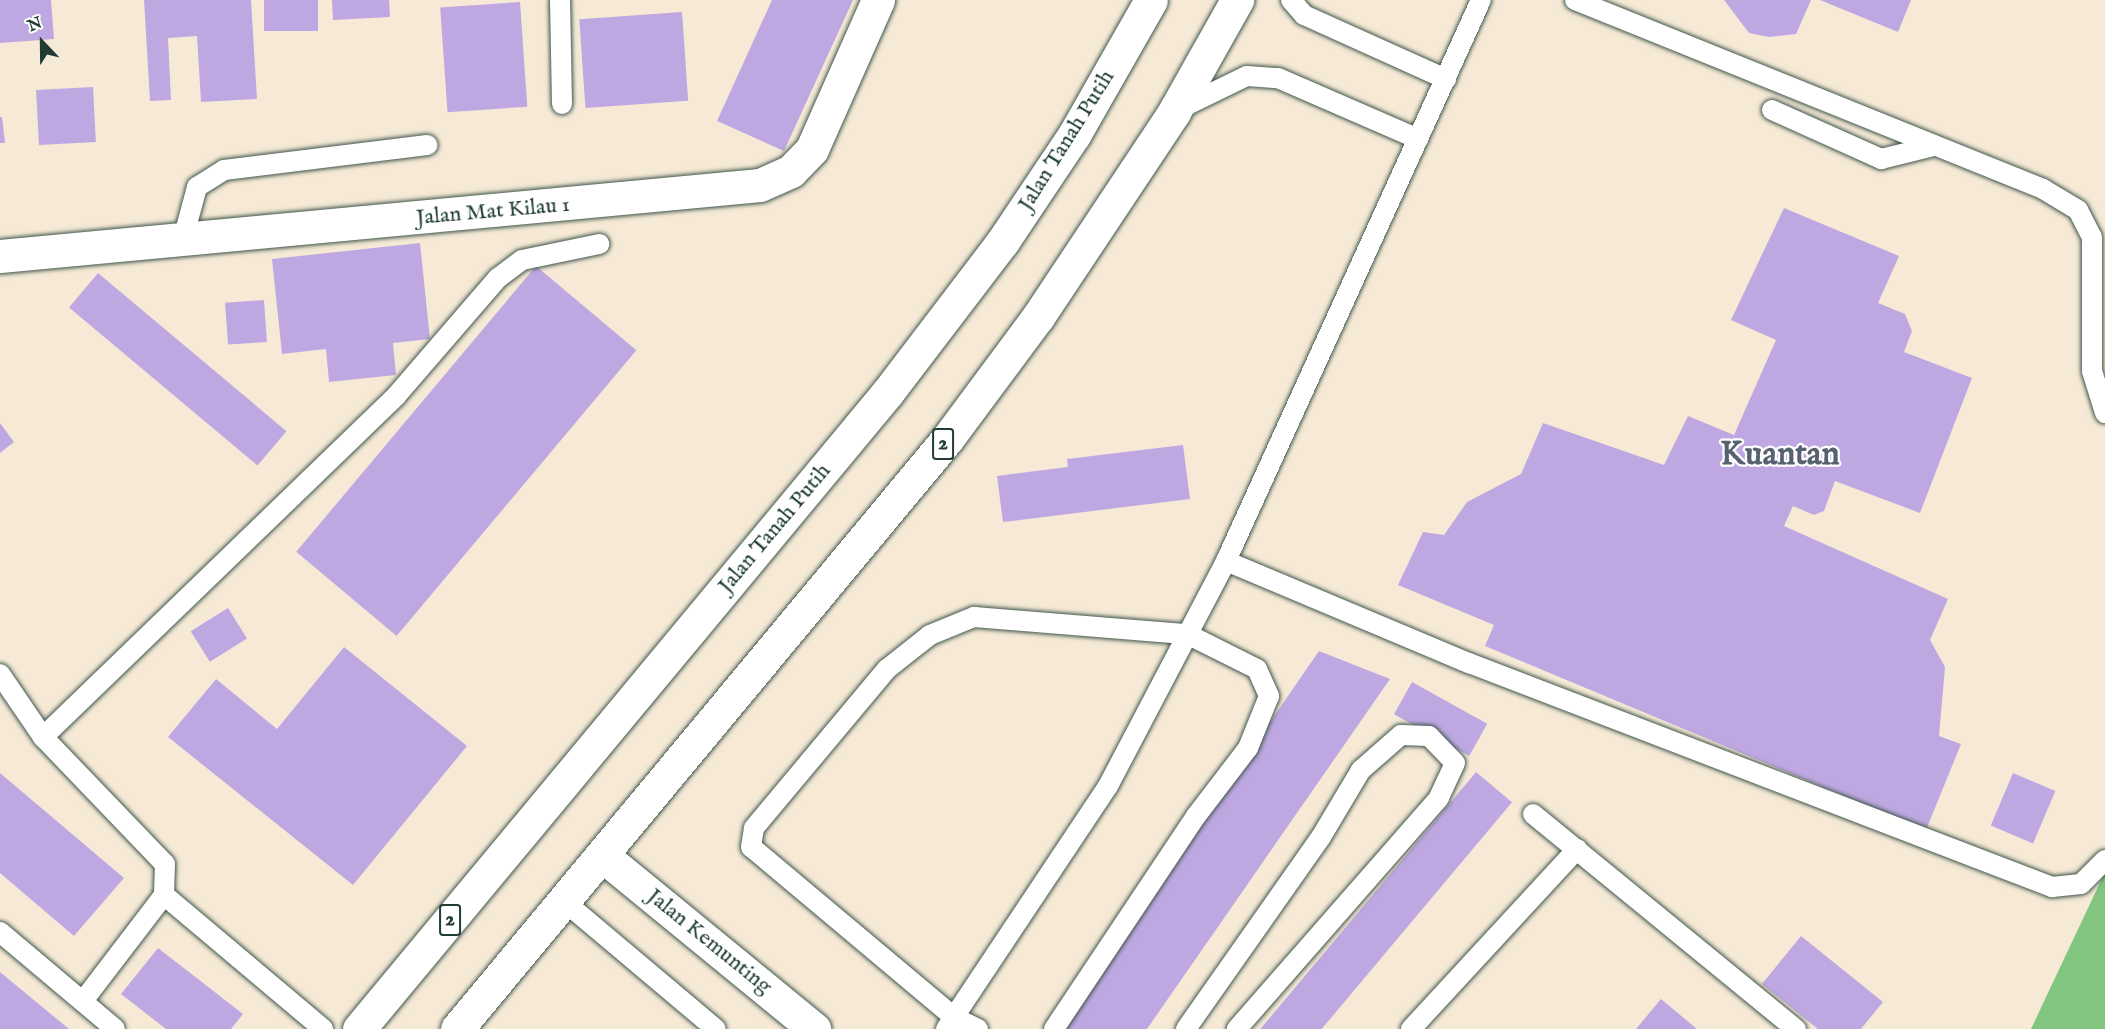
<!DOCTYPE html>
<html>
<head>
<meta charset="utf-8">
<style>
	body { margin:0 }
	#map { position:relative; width:2105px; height:1029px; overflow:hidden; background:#f6ead6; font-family:"IM FELL English",serif }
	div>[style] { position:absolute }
	.green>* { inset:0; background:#82c57f }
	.building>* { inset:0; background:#bfa8e2; transform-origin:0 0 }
	.roads { filter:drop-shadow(0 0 2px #3f574c) drop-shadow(0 0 2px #3f574c) }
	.lane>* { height:20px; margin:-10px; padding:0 10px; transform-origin:10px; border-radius:10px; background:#fff }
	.street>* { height:33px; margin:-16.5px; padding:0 16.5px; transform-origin:16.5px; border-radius:16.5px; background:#fff }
	.highway>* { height:33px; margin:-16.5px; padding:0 16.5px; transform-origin:16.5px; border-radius:16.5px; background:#fff }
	span { translate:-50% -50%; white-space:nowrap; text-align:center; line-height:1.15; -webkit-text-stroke:4.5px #fff; paint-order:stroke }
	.shield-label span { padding:2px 4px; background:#fff; border:2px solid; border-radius:4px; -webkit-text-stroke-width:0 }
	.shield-label { font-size:21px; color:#1f3d34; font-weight:700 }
	.street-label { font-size:22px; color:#1f3d34 }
	.town-label { font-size:34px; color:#576271; font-weight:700 }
	.north { position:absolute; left:12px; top:12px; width:60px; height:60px; -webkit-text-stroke:4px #fff; paint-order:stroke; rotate:338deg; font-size:16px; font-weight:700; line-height:24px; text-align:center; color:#1f3d34 }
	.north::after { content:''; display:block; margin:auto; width:21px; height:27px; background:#1f3d34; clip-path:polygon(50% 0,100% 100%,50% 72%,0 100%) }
</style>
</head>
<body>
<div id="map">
	<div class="green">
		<div style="clip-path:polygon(2105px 872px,2105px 1029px,2031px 1029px)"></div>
	</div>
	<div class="building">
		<div style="clip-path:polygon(0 0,51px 0,54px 39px,0 43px)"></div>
		<div style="clip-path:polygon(144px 0,251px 0,257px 99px,201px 102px,197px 36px,168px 38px,171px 100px,150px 101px)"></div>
		<div style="left:264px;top:0;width:54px;height:31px"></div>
		<div style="clip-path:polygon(332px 0,389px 0,390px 17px,333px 20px)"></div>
		<div style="clip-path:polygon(772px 0,853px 0,784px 151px,717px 121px)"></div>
		<div style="clip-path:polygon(1724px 0,1811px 0,1796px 34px,1769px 37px,1749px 33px)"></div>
		<div style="clip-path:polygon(1820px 0,1911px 0,1898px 32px)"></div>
		<div style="left:520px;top:2px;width:105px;height:80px;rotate:86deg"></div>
		<div style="left:682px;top:12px;width:89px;height:103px;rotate:86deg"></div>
		<div style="left:93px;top:87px;width:55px;height:57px;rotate:87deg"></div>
		<div style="clip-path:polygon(0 117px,2px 117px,5px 143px,0 143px)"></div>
		<div style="clip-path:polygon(1784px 208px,1899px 256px,1878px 303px,1905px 314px,1912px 331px,1904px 352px,1972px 378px,1920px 513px,1835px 481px,1824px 511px,1814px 515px,1793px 506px,1784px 526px,1948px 599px,1930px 640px,1945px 667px,1939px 736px,1961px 744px,1926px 830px,1485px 646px,1494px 625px,1398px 585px,1423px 532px,1444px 535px,1467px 502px,1521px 474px,1543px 423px,1664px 465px,1688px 416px,1734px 435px,1776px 340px,1731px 320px)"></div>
		<div style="clip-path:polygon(420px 243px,430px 339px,393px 343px,396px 375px,329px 382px,326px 349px,282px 354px,272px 259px)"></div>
		<div style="left:536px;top:266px;width:131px;height:373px;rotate:40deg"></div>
		<div style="left:98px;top:273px;width:246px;height:45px;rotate:40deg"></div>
		<div style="left:264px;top:300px;width:42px;height:39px;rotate:86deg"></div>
		<div style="clip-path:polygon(0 423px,14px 442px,0 453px)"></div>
		<div style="clip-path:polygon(1183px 445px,1190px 499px,1003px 522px,997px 476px,1068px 467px,1067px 459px)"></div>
		<div style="left:228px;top:608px;width:36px;height:44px;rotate:58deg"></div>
		<div style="clip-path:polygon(344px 647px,467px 746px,353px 885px,168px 737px,216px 679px,277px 729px)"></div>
		<div style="clip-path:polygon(1319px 651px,1390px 679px,1147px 1029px,1058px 1029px)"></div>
		<div style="left:1412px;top:682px;width:86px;height:37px;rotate:29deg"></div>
		<div style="left:1476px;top:772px;width:47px;height:342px;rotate:40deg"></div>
		<div style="clip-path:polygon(0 773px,124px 878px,74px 936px,0 873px)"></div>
		<div style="left:2013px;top:773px;width:46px;height:57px;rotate:23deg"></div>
		<div style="clip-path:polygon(1801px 936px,1883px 1002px,1861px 1029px,1818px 1029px,1762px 984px)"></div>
		<div style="clip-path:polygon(158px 948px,243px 1014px,231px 1029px,166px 1029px,121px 994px)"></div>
		<div style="clip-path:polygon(0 972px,69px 1029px,0 1029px)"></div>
		<div style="clip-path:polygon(1661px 999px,1697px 1029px,1636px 1029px)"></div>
	</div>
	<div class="roads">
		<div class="lane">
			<div style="left:560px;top:0;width:104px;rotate:88.9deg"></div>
			<div style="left:1291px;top:0;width:20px;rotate:49deg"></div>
			<div style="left:1304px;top:15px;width:156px;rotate:24.3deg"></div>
			<div style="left:1575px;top:0;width:505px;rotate:21.99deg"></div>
			<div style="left:2043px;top:189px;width:41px;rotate:31deg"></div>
			<div style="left:2078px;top:210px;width:30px;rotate:63deg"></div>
			<div style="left:2092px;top:237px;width:134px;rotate:90deg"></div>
			<div style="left:2092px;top:371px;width:44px;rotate:72.8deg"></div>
			<div style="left:1181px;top:108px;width:73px;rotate:-25.9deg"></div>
			<div style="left:1247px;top:76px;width:31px;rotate:4deg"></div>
			<div style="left:1278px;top:78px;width:153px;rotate:23.5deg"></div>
			<div style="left:1772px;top:110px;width:120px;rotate:24.2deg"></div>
			<div style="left:1881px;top:159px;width:55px;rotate:-13.8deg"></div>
			<div style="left:183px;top:239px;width:54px;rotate:-74.9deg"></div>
			<div style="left:197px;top:187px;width:32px;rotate:-32deg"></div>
			<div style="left:224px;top:170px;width:205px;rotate:-7deg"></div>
			<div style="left:1226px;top:561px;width:264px;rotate:22.8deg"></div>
			<div style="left:1469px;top:663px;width:625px;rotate:21.02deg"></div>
			<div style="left:2052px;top:887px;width:29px;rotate:-6deg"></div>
			<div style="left:2081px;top:884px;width:34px;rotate:-45deg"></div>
			<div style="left:0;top:674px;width:76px;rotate:55.7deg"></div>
			<div style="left:43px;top:737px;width:176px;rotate:46.2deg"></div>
			<div style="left:165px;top:864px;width:31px;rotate:92deg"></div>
			<div style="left:43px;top:737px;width:491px;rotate:-44deg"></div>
			<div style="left:396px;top:396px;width:156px;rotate:-49.2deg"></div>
			<div style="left:498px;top:278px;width:30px;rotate:-37deg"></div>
			<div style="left:522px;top:260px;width:79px;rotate:-11.7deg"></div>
			<div style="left:1533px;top:814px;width:340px;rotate:39.3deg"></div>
			<div style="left:565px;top:902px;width:197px;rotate:40.1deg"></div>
			<div style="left:0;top:932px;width:150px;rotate:40.1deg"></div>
			<div style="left:83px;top:1001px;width:133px;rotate:-52.6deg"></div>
			<div style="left:164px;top:895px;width:208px;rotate:40.1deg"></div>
			<div style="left:946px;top:1029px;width:292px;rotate:-56.3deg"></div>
			<div style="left:1108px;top:786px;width:254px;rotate:-62.3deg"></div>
			<div style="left:1226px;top:561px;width:616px;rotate:-65.56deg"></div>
			<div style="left:978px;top:1029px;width:25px;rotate:-154deg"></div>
			<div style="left:955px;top:1018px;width:266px;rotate:-140deg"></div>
			<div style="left:751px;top:847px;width:19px;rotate:-81deg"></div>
			<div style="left:754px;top:828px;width:207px;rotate:-50.1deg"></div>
			<div style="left:887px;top:669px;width:55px;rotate:-38.3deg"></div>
			<div style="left:930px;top:635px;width:48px;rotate:-22.2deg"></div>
			<div style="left:974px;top:617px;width:214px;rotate:4.6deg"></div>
			<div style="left:1187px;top:634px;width:78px;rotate:26.6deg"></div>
			<div style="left:1257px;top:669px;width:30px;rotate:66deg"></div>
			<div style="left:1269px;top:696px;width:56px;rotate:112deg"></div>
			<div style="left:1248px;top:748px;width:86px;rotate:127.4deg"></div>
			<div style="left:1196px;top:816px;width:256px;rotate:123.7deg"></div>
			<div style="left:1186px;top:1029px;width:235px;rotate:-54.9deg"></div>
			<div style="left:1321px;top:837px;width:78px;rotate:-59.2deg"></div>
			<div style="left:1361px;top:770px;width:53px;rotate:-41.2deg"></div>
			<div style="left:1401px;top:735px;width:28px;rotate:2deg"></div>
			<div style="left:1429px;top:736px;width:37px;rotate:46deg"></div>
			<div style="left:1455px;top:763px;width:38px;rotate:115deg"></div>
			<div style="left:1439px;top:798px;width:307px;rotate:131.2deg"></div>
			<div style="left:1411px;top:1029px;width:245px;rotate:-47.3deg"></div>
		</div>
		<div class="street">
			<div style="left:0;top:256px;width:763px;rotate:-5.34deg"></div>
			<div style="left:760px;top:185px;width:34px;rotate:-24deg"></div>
			<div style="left:791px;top:171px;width:30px;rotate:-46deg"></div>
			<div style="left:812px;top:149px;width:163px;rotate:-66.1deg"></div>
			<div style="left:603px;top:856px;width:273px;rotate:39.3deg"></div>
		</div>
		<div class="highway">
			<div style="left:359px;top:1029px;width:828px;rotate:-50.29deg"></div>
			<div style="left:888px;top:392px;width:190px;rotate:-52.7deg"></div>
			<div style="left:1003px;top:241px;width:128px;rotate:-56.2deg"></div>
			<div style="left:1074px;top:135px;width:155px;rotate:-60.3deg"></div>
			<div style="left:457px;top:1029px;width:768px;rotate:-50.28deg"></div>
			<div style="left:948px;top:438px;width:151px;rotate:-53.4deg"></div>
			<div style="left:1038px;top:317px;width:246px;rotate:-56.4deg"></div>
			<div style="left:1174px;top:112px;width:129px;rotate:-60.6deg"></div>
		</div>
	</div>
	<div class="shield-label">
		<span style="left:943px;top:444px">2</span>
		<span style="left:450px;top:920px">2</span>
	</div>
	<div class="street-label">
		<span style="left:1067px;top:141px;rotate:-58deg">Jalan Tanah Putih</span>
		<span style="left:493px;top:212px;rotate:-5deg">Jalan Mat Kilau 1</span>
		<span style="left:775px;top:529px;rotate:-50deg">Jalan Tanah Putih</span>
		<span style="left:709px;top:942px;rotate:39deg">Jalan Kemunting</span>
	</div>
	<div class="town-label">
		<span style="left:1780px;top:455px">Kuantan</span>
	</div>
	<div class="north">N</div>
</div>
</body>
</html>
